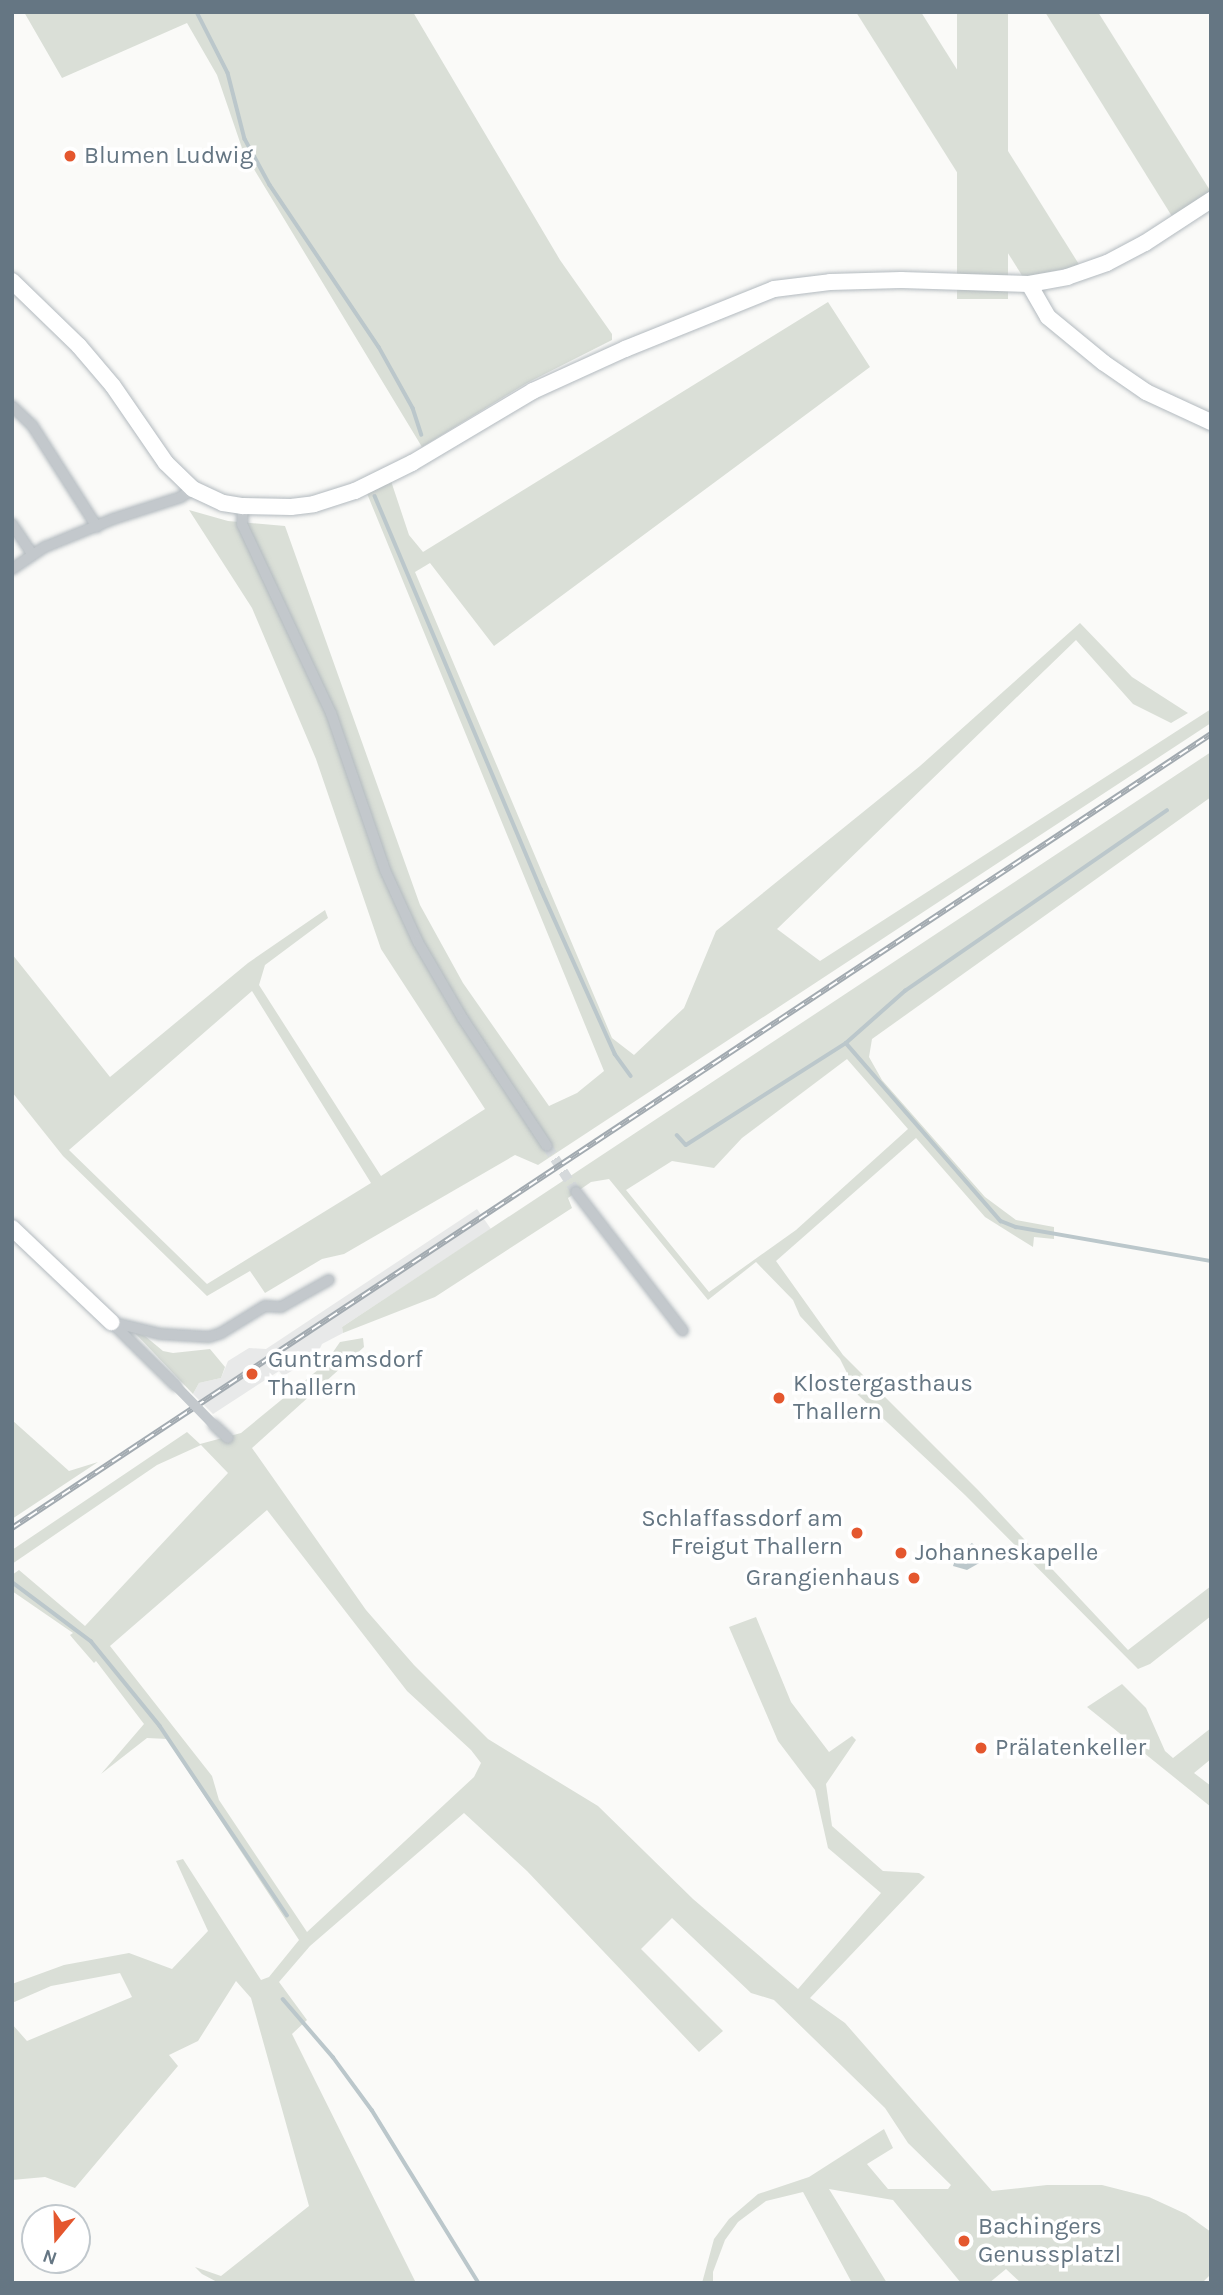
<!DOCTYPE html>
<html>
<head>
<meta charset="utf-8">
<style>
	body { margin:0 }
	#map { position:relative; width:1223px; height:2295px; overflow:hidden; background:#fafaf8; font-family:Karla,sans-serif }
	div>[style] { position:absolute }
	.built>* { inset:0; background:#e8e9e9 }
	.green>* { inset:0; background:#dadfd7; transform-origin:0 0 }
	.water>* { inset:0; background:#bbc7cb }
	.stream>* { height:3.5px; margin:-1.75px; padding:0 1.75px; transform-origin:1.75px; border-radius:1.75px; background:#bbc7cb }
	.street-tunnel>* { height:10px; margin-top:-5px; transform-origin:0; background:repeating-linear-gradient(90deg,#d5d9db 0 10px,transparent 0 15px) }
	.roads { filter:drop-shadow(0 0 2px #b3babf) drop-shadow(0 0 2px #b3babf) }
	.street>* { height:10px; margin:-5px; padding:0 5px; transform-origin:5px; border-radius:5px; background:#c3c8cc }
	.secondary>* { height:16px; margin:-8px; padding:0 8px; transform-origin:8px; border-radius:8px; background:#fff }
	.rail>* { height:6px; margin-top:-3px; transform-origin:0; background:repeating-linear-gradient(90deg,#fff 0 10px,#a2aab0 0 20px); box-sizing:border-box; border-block:2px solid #a2aab0 }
	.street-bridge>* { height:10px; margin:-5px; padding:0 5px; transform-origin:5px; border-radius:5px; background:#c3c8cc }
	.dots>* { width:19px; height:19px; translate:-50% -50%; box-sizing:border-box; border:4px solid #fff; border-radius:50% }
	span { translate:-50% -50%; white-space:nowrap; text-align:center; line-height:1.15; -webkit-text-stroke:7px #fff; paint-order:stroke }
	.poi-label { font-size:24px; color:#657683 }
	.left { translate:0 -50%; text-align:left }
	.right { translate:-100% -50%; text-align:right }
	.frame { position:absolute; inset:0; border:14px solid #657683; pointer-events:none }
	.north { position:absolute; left:21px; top:2204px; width:70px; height:70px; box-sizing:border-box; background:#fff; border:2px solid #c1c8cd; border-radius:50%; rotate:199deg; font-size:19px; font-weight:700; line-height:28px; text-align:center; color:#657683 }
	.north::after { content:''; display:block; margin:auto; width:24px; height:32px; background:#e4572e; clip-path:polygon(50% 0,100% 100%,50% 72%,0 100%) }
</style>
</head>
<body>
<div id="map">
	<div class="built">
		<div style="clip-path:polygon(477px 1209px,491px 1229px,342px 1327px,343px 1333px,322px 1344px,316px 1357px,283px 1376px,279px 1371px,213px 1414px,193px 1394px,199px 1383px,221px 1378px,228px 1361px,249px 1348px,266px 1349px)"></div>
	</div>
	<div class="green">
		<div style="clip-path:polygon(24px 12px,413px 12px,560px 260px,612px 334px,612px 340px,527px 383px,422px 447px,243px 151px,217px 75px,187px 23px,62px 78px)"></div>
		<div style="clip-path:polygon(856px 12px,921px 12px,1080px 266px,1023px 277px)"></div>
		<div style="left:957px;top:12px;width:51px;height:287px"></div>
		<div style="clip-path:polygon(1045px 12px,1098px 12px,1211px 192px,1173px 218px)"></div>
		<div style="clip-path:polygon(evenodd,828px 302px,870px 367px,494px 646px,430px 563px,415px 572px,612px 1038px,634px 1055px,684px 1008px,716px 931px,920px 766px,1080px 623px,1132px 677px,1188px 713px,1171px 723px,1133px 704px,1076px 640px,777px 929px,820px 961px,1211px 709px,1211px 723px,538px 1165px,515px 1155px,344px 1254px,322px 1259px,265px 1293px,250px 1271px,207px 1296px,63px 1156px,12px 1092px,12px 954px,110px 1077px,248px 963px,325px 910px,328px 918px,265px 965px,259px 985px,381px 1176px,485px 1109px,381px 949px,316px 759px,252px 608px,189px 510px,228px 521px,285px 526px,420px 905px,463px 983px,549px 1106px,577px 1093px,604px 1071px,366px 491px,390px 478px,409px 535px,423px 552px,828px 302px,252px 991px,371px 1183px,207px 1284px,69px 1150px,252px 991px)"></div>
		<div style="clip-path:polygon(evenodd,1211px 752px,1211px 797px,872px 1039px,869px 1057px,882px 1080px,985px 1197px,1016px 1220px,1054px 1227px,1054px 1239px,1034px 1237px,1033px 1247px,985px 1217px,916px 1138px,776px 1261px,843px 1355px,978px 1490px,1128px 1650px,1211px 1586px,1211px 1616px,1150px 1664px,1138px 1669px,965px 1495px,858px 1395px,840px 1359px,800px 1316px,793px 1300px,756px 1262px,708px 1300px,609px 1179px,591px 1182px,568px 1198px,572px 1208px,435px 1297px,343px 1333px,342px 1327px,1211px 752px,847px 1059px,908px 1129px,796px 1230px,709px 1292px,626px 1190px,672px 1161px,714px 1168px,742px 1138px,847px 1059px)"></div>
		<div style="clip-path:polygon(134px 1332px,145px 1336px,163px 1351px,173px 1353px,210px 1349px,225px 1367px,221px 1378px,199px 1383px,193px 1394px)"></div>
		<div style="clip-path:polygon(evenodd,363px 1338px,364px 1347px,252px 1448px,366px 1610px,414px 1665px,488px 1739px,598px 1806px,693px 1899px,798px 1989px,881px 1893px,828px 1848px,815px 1790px,778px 1741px,729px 1627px,756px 1617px,791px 1702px,829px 1752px,852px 1736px,856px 1740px,826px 1784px,832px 1826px,883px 1871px,919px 1873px,925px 1877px,810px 1998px,845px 2023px,992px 2191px,1047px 2185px,1102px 2185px,1149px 2197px,1186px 2214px,1211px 2232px,1211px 2274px,1202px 2283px,1021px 2283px,1006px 2269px,989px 2283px,961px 2283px,893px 2200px,829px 2189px,887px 2283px,852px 2283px,803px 2192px,766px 2201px,738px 2222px,725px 2240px,713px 2272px,713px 2283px,702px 2283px,714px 2239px,729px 2219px,758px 2194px,809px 2177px,884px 2129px,893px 2148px,867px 2164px,888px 2189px,948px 2189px,951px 2185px,908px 2143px,885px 2108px,774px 2000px,751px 1993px,672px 1918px,641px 1949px,723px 2031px,699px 2052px,527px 1871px,464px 1813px,310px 1946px,279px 1982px,307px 2020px,292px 2034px,416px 2283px,219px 2283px,202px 2274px,195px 2267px,221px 2276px,309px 2206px,251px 1998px,236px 1981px,198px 2041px,169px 2055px,178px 2066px,75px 2188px,45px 2177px,12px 2180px,12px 2024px,27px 2041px,132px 1997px,120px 1973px,51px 1986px,12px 2003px,12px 1984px,64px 1965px,129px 1953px,172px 1969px,208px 1931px,176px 1861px,183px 1859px,261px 1980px,269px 1977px,299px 1940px,167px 1739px,147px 1738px,101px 1774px,144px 1724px,96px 1661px,94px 1663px,75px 1641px,70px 1635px,73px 1633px,12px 1591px,12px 1575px,19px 1570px,85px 1626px,228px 1473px,201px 1445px,157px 1465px,12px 1564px,12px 1550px,187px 1432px,200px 1444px,241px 1433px,324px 1365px,340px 1342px,363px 1338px,267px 1510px,407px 1691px,471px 1750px,481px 1763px,474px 1777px,307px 1932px,219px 1800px,212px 1776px,110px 1646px,267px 1510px)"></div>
		<div style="clip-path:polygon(12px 1420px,69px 1471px,98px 1462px,12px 1519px)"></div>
		<div style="clip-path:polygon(1122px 1684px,1146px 1708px,1165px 1751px,1173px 1758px,1211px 1728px,1211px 1759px,1194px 1773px,1211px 1786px,1211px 1807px,1087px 1707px)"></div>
	</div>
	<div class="water">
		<div style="clip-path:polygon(972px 1543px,982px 1553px,981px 1562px,967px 1570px,953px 1566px,957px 1554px)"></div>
	</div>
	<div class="stream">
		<div style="left:197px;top:12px;width:68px;rotate:63.1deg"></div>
		<div style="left:228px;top:73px;width:68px;rotate:75.6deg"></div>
		<div style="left:245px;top:139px;width:52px;rotate:61.5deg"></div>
		<div style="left:270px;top:185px;width:195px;rotate:56.1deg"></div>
		<div style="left:379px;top:347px;width:70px;rotate:60.9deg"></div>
		<div style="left:413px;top:408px;width:28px;rotate:72deg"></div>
		<div style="left:375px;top:496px;width:427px;rotate:67.1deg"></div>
		<div style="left:541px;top:889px;width:181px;rotate:65.8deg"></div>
		<div style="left:615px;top:1054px;width:27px;rotate:54deg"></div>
		<div style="left:846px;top:1043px;width:236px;rotate:49deg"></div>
		<div style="left:1001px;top:1221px;width:16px;rotate:22deg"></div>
		<div style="left:1016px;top:1227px;width:198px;rotate:9.9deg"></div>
		<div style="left:677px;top:1135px;width:13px;rotate:48deg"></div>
		<div style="left:686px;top:1145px;width:190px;rotate:-32.5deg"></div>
		<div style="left:846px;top:1043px;width:79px;rotate:-41.4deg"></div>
		<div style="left:905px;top:991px;width:318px;rotate:-34.6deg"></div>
		<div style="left:12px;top:1582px;width:99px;rotate:36.8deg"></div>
		<div style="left:91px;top:1641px;width:109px;rotate:50.9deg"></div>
		<div style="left:160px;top:1726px;width:228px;rotate:56.1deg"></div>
		<div style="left:283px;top:1999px;width:77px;rotate:49.2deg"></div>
		<div style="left:333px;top:2057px;width:66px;rotate:53.7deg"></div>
		<div style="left:372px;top:2110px;width:203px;rotate:58.3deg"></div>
	</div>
	<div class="street-tunnel">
		<div style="left:547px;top:1146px;width:54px;rotate:57.8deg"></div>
	</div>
	<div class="roads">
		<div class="street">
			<div style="left:12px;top:406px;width:28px;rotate:44deg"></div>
			<div style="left:32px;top:425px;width:121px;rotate:57.5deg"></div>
			<div style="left:243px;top:506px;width:18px;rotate:93deg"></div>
			<div style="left:242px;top:524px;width:209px;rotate:64.8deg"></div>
			<div style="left:331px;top:713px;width:166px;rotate:71deg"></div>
			<div style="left:385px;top:870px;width:79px;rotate:65.4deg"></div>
			<div style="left:418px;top:942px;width:89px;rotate:59.7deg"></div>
			<div style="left:463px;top:1019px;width:152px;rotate:56.5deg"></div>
			<div style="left:12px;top:524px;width:37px;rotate:56deg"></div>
			<div style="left:12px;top:569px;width:40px;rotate:-34deg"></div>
			<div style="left:45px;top:547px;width:74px;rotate:-22.4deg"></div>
			<div style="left:113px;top:519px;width:71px;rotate:-17.9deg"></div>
			<div style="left:181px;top:497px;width:14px;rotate:-34deg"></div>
			<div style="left:576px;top:1192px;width:175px;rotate:52.4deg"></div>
			<div style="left:111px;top:1322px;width:50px;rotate:13.8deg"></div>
			<div style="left:160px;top:1334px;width:49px;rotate:3.5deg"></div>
			<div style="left:209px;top:1337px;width:13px;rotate:-18deg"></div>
			<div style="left:221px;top:1333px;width:52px;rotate:-31.5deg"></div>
			<div style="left:265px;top:1306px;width:16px;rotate:4deg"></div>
			<div style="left:281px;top:1307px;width:55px;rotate:-29.4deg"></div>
			<div style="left:113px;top:1324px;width:88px;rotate:44.5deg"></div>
			<div style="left:214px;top:1425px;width:19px;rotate:43deg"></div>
		</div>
		<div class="secondary">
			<div style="left:12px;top:281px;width:93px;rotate:44.1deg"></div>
			<div style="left:79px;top:346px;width:52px;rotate:49.6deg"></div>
			<div style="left:113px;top:386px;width:93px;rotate:55.5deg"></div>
			<div style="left:166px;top:463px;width:37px;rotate:44deg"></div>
			<div style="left:193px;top:489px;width:33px;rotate:25deg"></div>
			<div style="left:223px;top:503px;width:20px;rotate:9deg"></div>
			<div style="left:243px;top:506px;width:48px;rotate:1.2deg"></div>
			<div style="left:291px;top:507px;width:23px;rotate:-7deg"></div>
			<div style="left:314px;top:504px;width:43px;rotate:-17.6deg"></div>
			<div style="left:355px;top:491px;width:64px;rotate:-26.2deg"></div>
			<div style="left:412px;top:463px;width:141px;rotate:-30.8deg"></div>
			<div style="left:533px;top:391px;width:101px;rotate:-24.5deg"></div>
			<div style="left:625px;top:349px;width:161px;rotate:-21.9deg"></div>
			<div style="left:774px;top:289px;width:56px;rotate:-7.1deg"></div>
			<div style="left:830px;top:282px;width:71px;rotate:-1.6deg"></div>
			<div style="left:901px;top:280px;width:128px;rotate:1.8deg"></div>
			<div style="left:1029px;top:284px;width:39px;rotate:-10deg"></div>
			<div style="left:1067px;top:277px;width:42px;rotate:-19.3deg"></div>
			<div style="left:1107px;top:263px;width:43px;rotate:-27.8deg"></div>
			<div style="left:1145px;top:243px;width:79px;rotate:-33.1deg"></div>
			<div style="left:1029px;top:284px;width:38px;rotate:60deg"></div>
			<div style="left:1048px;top:317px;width:72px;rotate:39.4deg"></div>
			<div style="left:1104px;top:363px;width:51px;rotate:34.6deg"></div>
			<div style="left:1146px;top:392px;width:72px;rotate:24.8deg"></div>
			<div style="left:12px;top:1228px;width:137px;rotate:43.5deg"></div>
		</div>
	</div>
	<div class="rail">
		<div style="left:12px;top:1528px;width:1438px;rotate:-33.51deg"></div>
	</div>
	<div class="street-bridge">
		<div style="left:176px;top:1386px;width:54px;rotate:45.7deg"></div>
	</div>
	<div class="dots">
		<div style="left:70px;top:156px;background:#e4572e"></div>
		<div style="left:252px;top:1374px;background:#e4572e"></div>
		<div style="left:779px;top:1398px;background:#e4572e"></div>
		<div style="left:857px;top:1533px;background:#e4572e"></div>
		<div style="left:901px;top:1553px;background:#e4572e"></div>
		<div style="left:914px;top:1578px;background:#e4572e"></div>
		<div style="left:981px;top:1748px;background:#e4572e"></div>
		<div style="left:964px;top:2241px;background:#e4572e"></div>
	</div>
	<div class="poi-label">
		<span class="left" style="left:84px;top:156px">Blumen Ludwig</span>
		<span class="left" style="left:268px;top:1374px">Guntramsdorf<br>Thallern</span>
		<span class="left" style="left:793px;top:1398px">Klostergasthaus<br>Thallern</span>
		<span class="right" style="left:843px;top:1533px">Schlaffassdorf am<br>Freigut Thallern</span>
		<span class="left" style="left:915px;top:1553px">Johanneskapelle</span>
		<span class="right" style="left:900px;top:1578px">Grangienhaus</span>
		<span class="left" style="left:995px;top:1748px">Prälatenkeller</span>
		<span class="left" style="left:978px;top:2241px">Bachingers<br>Genussplatzl</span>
	</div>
	<div class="frame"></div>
	<div class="north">N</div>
</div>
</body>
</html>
